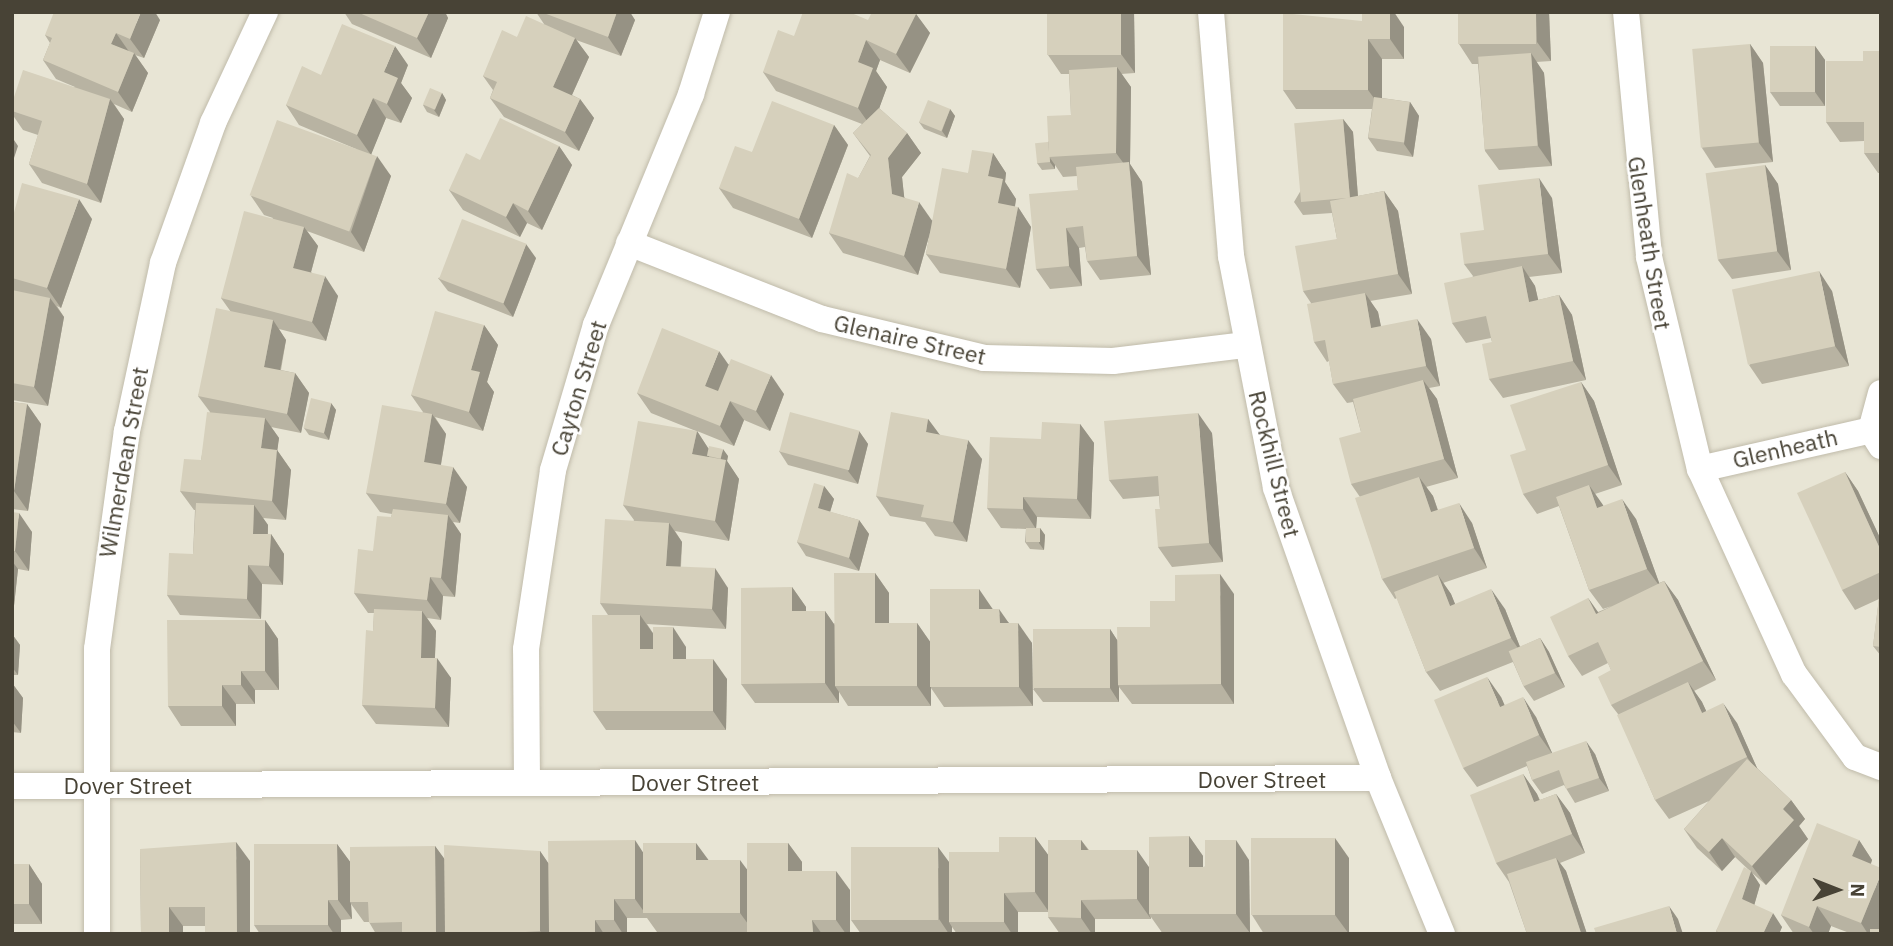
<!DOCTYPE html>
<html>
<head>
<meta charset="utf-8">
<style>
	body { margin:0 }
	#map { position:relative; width:1893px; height:946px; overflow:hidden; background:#f4f2e7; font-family:"IBM Plex Sans",sans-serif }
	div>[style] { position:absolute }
	.residential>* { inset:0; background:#e8e5d5; transform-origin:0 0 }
	.roads { filter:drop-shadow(0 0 2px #c0bbaa) drop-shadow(0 0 2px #c0bbaa) }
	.street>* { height:26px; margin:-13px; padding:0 13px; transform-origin:13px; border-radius:13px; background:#fff }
	.wall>* { inset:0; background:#b8b3a2 }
	.shaded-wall>* { inset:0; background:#969284 }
	.building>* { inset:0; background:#d6d0bc; transform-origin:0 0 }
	span { translate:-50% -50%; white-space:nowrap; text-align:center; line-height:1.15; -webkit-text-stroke:5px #fff; paint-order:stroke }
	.street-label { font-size:23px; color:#484336 }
	.frame { position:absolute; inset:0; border:14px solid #484336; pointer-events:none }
	.north { position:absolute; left:1802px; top:855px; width:70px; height:70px; -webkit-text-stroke:5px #fff; paint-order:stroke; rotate:91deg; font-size:19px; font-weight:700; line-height:28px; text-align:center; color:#484336 }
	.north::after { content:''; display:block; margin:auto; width:24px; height:32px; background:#484336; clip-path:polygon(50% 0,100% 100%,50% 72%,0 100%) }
</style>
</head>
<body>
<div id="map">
	<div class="residential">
		<div style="left:12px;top:12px;width:1869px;height:922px"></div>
	</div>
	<div class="roads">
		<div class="street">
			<div style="left:1211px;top:12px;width:245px;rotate:85.3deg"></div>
			<div style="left:1231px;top:256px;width:236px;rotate:79deg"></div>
			<div style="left:1276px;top:488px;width:307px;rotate:70.6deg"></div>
			<div style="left:1378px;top:778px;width:169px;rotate:67.7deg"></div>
			<div style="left:1626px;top:12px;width:246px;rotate:84.6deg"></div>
			<div style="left:1649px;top:257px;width:218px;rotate:76.5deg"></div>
			<div style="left:1700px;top:469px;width:226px;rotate:65.4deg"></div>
			<div style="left:1794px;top:674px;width:103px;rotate:53.7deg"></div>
			<div style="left:1855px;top:757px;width:28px;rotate:21deg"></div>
			<div style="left:629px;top:243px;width:207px;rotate:21.5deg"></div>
			<div style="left:822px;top:319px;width:167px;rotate:13.5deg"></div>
			<div style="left:984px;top:358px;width:129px;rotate:1.3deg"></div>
			<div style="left:1113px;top:361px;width:134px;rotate:-6.9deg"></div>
			<div style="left:1881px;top:393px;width:38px;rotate:105deg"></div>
			<div style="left:1871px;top:430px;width:19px;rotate:58deg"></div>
			<div style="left:1700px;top:469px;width:175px;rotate:-12.8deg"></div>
			<div style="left:527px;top:783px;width:134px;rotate:-90.4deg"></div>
			<div style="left:526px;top:649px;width:181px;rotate:-81.4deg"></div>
			<div style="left:553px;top:470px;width:151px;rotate:-73.5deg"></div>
			<div style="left:596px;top:325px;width:250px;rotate:-67.6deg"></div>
			<div style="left:691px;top:94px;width:86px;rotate:-72.4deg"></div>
			<div style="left:12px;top:786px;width:1366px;rotate:-0.34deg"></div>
			<div style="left:97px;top:934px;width:285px;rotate:-90deg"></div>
			<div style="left:97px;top:649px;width:220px;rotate:-82.2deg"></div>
			<div style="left:127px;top:431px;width:172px;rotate:-77.9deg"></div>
			<div style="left:163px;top:263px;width:149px;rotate:-70.3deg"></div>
			<div style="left:213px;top:123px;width:123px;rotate:-64.9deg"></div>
		</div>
	</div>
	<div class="wall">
		<div style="clip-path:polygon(344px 12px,445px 12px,448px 18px,431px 58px,352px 24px)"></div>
		<div style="clip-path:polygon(536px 12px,629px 12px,635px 20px,621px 56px,576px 40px,589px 57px,572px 95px,580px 99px,594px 118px,579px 151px,504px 117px,490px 98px,493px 90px,483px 76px,517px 37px,544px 24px)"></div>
		<div style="clip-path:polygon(1047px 12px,1134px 12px,1135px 73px,1121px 74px,1131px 87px,1130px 164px,1142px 182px,1151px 275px,1100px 280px,1087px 261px,1085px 247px,1079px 248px,1082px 286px,1050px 289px,1036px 269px,1078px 190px,1077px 176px,1063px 177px,1055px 165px,1055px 169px,1042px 170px,1037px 163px,1048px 142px,1071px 115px,1069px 74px,1061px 74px,1048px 55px)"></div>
		<div style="clip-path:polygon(1458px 12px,1549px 12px,1551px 61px,1536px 62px,1544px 73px,1552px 166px,1499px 170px,1485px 151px,1478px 64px,1472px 64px,1459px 44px)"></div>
		<div style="clip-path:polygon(916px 14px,930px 33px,910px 73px,880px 60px,876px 71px,887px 87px,879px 108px,907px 133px,921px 153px,902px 177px,904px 197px,932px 221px,968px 173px,993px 153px,1006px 173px,1005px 182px,1016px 199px,1015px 207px,1018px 207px,1031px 227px,1020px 288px,940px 273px,926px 254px,930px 233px,918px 275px,843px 253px,829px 233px,870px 156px,853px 133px,862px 124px,776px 91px,763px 72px,794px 36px,868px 20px)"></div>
		<div style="clip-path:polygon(160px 20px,144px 58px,135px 55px,148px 73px,132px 112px,114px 104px,124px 119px,101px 203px,42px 183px,29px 164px,38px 135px,23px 130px,12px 114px,12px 103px,75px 87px,56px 79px,43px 60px,50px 43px,45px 35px)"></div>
		<div style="clip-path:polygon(1362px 21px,1404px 27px,1404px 59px,1382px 59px,1382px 98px,1410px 102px,1419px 116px,1413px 157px,1377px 151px,1368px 138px,1372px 109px,1296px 109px,1283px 90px)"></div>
		<div style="clip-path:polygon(1750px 44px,1763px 63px,1773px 162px,1715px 168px,1702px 148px)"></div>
		<div style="clip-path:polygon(1815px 46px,1825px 60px,1825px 106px,1780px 106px,1770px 92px)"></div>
		<div style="clip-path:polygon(1881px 51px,1881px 173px,1878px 173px,1864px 153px,1864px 141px,1840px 142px,1826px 122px,1863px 61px)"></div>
		<div style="clip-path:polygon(408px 65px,401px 83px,412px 98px,401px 123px,386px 118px,371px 154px,391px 176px,364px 252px,307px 231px,318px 246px,311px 272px,338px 296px,326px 341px,279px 329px,286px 340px,281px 370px,295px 373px,309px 393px,301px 433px,271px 427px,279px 438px,277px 450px,291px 470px,286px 520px,263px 518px,268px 525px,268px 534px,271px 534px,284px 554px,283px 585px,262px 584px,261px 619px,180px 615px,167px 595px,193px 554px,195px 510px,194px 510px,180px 491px,201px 460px,210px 412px,198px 396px,231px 312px,221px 298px,273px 218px,264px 215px,251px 196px,356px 149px,299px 125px,286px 105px,321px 75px)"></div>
		<div style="clip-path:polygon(442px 93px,446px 100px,439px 117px,427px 112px,423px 105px)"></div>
		<div style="clip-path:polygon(950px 109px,955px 116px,947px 138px,924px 129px,919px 122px)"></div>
		<div style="clip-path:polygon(1343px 119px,1353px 132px,1358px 196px,1384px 191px,1398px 211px,1412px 294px,1370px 301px,1378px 312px,1381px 326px,1431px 339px,1440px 386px,1429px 388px,1437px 399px,1458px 478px,1426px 487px,1433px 496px,1438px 510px,1472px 523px,1487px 568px,1443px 583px,1451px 594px,1455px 604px,1505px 609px,1520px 647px,1540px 638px,1549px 652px,1565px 687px,1534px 701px,1524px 687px,1513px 662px,1440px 691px,1426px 672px,1397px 598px,1395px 599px,1382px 579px,1360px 497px,1351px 484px,1361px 432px,1353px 402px,1347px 403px,1333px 384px,1329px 361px,1327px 362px,1314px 342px,1311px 303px,1303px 291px,1337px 239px,1332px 213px,1303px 215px,1294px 202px)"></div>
		<div style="clip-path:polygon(834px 125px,848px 145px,812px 238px,733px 208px,719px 188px,752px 152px)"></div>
		<div style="clip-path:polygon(559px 146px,572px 165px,542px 230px,527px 223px,520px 237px,463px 210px,449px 190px,480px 160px)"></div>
		<div style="clip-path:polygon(1765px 165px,1778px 184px,1791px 270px,1732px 279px,1718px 260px)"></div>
		<div style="clip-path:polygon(1552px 198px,1562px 273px,1529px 277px,1535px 286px,1538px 300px,1559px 295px,1572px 315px,1586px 380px,1503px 398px,1489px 379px,1492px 342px,1491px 338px,1466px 343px,1452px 323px,1473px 276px,1464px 264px,1484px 230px)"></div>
		<div style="clip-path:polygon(92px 219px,61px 308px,57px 306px,64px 317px,48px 406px,12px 400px,12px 220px)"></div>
		<div style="clip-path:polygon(536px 258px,513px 317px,448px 291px,438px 278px)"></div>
		<div style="clip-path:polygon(1832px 291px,1849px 366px,1762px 384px,1749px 365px)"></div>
		<div style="clip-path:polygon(484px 325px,498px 345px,487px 382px,494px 392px,483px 431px,435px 417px,446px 434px,441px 465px,467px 487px,460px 523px,453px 522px,461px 534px,455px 597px,443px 596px,441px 620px,427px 618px,436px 631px,435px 658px,451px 678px,449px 727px,376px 724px,362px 705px,373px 631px,374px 613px,368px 613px,354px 593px,373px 551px,391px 517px,392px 514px,380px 512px,366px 493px,423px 412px,411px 395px)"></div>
		<div style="clip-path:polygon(729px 364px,784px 394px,770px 431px,744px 420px,734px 446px,697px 431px,708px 448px,728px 456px,727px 461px,739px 479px,729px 541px,675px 531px,682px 542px,681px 567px,728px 588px,726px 629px,647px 624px,653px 633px,686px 647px,686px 659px,727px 679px,726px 730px,606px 730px,593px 711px,608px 615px,600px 603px,634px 520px,623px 505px,696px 431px,651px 413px,637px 393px)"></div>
		<div style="clip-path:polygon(1581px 382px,1594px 401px,1622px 485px,1595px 494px,1603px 506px,1636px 519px,1659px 583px,1664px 581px,1678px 600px,1716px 680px,1694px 691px,1702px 702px,1706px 711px,1737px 723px,1757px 768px,1791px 800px,1805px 819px,1799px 826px,1808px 839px,1766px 885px,1751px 872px,1760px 885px,1754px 905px,1782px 927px,1779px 934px,1718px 934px,1716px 931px,1750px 871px,1735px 857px,1722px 871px,1697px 848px,1684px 829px,1709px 801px,1669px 819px,1655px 800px,1618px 714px,1611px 705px,1611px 670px,1608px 663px,1582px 676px,1568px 656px,1588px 598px,1598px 612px,1612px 606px,1603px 609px,1589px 590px,1559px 506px,1537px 514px,1523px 494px,1526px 450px)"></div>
		<div style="clip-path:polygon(12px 402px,27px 404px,41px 424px,28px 511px,12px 509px)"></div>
		<div style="clip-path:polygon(331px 403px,336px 410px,329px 440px,309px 435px,304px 428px)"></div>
		<div style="clip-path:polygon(928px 419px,940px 435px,982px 459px,967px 542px,935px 536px,925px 522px,890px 516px,876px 496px)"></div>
		<div style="clip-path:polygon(1080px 424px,1094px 443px,1091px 519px,1037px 517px,1036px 528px,1040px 528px,1045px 535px,1044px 550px,1030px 549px,1025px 542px,1026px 529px,1001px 528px,987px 508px,1041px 439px)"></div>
		<div style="clip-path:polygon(859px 431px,868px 444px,858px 484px,788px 465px,779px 451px)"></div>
		<div style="clip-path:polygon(1212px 433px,1223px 562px,1172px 567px,1158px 547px,1160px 509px,1159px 496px,1123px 499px,1109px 480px)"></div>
		<div style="clip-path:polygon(1845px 472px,1858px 491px,1881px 540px,1881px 656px,1873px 646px,1879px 599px,1855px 610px,1842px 590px)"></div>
		<div style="clip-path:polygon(824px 486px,834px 499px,830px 512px,859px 520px,869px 534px,859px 571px,806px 556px,797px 542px)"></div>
		<div style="clip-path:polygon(12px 512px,32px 532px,29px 571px,18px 569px,12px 624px)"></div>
		<div style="clip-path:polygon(875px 573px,889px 593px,889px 623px,917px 623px,930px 642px,992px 608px,1032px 643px,1033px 706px,944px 707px,931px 688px,931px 706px,848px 706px,839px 692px,839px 703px,755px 703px,741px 684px,792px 587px,806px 607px,806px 611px,825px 611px,834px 624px)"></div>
		<div style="clip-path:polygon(1234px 594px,1234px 704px,1132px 704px,1119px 687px,1119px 702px,1043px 702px,1033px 689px,1110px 629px,1117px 640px,1150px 627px,1175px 601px)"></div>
		<div style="clip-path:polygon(265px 620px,278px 639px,279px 690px,255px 690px,255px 704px,236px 704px,236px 726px,181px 726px,168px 706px)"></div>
		<div style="clip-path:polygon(12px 634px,20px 645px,18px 675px,12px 675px)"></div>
		<div style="clip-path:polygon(12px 683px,23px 698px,21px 733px,12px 732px)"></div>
		<div style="clip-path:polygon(1501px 697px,1504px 705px,1536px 717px,1552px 753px,1595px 754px,1609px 791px,1575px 803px,1564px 785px,1542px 794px,1532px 780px,1527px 766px,1477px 787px,1463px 768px)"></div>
		<div style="clip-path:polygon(1523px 774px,1537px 794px,1540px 800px,1556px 794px,1570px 813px,1585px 853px,1560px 863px,1566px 871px,1587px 934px,1527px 934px,1509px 882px,1496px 863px)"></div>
		<div style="clip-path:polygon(1189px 836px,1203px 856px,1203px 867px,1249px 860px,1250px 933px,1163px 934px,1151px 917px,1151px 919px,1095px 919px,1095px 934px,1060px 934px,1048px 917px,1048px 912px,1018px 912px,1018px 934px,957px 934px,952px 927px,952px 934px,861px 934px,851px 920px,949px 862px,999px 852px,1035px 837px,1048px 855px,1081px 840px,1089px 850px,1149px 867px)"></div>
		<div style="clip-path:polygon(1859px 840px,1872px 860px,1871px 864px,1881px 934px,1852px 934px,1831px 926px,1828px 934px,1794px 934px,1781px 915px)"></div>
		<div style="clip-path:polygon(788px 843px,802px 862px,802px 871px,850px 890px,850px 934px,657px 932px,647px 918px,627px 918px,627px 934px,376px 934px,369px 922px,364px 922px,351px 904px,352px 919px,341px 920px,341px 934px,260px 934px,254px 925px,337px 844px,350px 862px,435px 846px,444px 859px,540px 851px,548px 863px,643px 852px,708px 860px,747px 869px)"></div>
		<div style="clip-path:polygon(140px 849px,250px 861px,250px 934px,205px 934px,205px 926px,183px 926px,183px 934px,141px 934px)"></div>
		<div style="clip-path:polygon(1349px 858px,1349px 934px,1264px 934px,1252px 915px)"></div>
		<div style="clip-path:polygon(12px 864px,29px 864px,42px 884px,42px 924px,12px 924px)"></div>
	</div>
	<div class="shaded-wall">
		<div style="clip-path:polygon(141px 12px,155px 12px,160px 20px,144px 58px,130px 39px)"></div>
		<div style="clip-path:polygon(429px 12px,445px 12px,448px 18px,431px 58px,417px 38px)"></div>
		<div style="clip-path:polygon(617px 12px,630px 12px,635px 20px,621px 56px,608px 37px)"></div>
		<div style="clip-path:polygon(1121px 12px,1134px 12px,1135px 73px,1121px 54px)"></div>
		<div style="clip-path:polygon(1390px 12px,1394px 12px,1404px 27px,1404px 59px,1390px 39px)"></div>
		<div style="clip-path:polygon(1536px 12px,1549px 12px,1551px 61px,1537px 42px)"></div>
		<div style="clip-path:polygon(916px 14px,930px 33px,910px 73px,896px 54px)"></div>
		<div style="clip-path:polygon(116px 33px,130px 53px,111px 44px)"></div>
		<div style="clip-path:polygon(575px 38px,589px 57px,567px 106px,553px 87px)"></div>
		<div style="clip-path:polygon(1368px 39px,1382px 59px,1382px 109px,1368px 90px)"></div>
		<div style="clip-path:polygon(866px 40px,880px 60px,876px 71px,887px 87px,872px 128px,858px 108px,858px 62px)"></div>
		<div style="clip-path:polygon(1750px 44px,1763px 63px,1773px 162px,1759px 143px)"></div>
		<div style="clip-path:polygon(395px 46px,408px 65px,401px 83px,412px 98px,401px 123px,387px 104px,384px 72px)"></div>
		<div style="clip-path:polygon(1815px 46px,1825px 60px,1825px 106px,1815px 92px)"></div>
		<div style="clip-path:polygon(134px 53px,148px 73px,132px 112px,118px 92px)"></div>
		<div style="clip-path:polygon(1531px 53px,1544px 73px,1552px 166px,1538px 146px)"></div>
		<div style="clip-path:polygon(1117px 67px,1131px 87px,1130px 164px,1142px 182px,1151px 275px,1137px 256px,1130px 172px,1116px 153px)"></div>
		<div style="clip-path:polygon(442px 93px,446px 100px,439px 117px,434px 110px)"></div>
		<div style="clip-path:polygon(373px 98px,386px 118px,371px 155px,357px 135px)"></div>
		<div style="clip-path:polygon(110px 99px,124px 119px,101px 203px,87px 184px)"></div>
		<div style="clip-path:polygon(580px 99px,594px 118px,579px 151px,565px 132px)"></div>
		<div style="clip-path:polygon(1410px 102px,1419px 116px,1413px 157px,1404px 144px)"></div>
		<div style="clip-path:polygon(950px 109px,955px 116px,947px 138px,942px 131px)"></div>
		<div style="clip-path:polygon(1343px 119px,1353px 132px,1359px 211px,1350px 198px)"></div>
		<div style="clip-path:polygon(834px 125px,848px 145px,812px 238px,799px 219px)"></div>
		<div style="clip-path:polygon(907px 133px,921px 153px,902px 177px,906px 213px,892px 194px,888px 158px)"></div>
		<div style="clip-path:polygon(12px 137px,18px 146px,12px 164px)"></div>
		<div style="clip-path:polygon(559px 146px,572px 165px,542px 230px,528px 211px)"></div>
		<div style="clip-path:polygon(993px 153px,1006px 173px,1005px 182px,1016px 199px,1012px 223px,998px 203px,988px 176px)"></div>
		<div style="clip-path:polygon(377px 156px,391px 176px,364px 252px,351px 232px)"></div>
		<div style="clip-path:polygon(1050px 158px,1055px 165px,1055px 169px,1050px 162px)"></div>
		<div style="clip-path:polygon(1765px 165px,1778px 184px,1791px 270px,1777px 251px)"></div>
		<div style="clip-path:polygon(1539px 178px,1552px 198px,1562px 273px,1548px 254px)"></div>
		<div style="clip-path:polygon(1384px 191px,1398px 211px,1412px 294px,1398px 274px)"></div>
		<div style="clip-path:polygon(79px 199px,92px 219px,61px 308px,47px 288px)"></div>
		<div style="clip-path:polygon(919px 202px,933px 222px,918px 275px,904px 256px)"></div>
		<div style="clip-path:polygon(513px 203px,527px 223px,520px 237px,506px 217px)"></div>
		<div style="clip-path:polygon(1018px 207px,1031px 227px,1020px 288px,1006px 269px)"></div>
		<div style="clip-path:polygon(304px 227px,318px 246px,307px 287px,293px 268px)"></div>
		<div style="clip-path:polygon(1066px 228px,1079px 248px,1082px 286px,1069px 266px)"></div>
		<div style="clip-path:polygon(526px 244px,536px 258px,513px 317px,503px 303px)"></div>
		<div style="clip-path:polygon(1522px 266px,1535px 286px,1543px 321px,1529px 302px)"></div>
		<div style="clip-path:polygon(1819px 271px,1832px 291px,1849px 366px,1835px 346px)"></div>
		<div style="clip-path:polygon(325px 276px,338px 296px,326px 341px,312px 322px)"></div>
		<div style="clip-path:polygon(1365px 293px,1378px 312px,1385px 347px,1371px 328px)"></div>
		<div style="clip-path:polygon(1559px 295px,1572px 315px,1586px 380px,1573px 361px)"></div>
		<div style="clip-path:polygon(50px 298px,64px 317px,48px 406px,34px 387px)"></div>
		<div style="clip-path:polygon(1417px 319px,1431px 339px,1440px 386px,1426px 366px)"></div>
		<div style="clip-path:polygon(273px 320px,286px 340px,277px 386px,264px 367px)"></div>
		<div style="clip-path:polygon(484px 325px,498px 345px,487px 382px,494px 392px,483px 431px,469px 412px,471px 370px)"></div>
		<div style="clip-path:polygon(719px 351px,733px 371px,719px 406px,705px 386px)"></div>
		<div style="clip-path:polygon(295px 373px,309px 393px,301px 433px,287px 414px)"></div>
		<div style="clip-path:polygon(771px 375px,784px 394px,770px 431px,756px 411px)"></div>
		<div style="clip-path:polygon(1423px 380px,1437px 399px,1458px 478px,1444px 459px)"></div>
		<div style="clip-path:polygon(1581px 382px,1594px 401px,1622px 485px,1608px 465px)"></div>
		<div style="clip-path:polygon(730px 401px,744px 420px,734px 446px,720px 426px)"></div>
		<div style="clip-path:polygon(331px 403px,336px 410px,329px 440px,324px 433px)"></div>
		<div style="clip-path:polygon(27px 404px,41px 424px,28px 511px,14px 491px)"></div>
		<div style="clip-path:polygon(1198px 413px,1212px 433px,1223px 562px,1209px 543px)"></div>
		<div style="clip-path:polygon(432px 414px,446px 434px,438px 481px,424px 462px)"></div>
		<div style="clip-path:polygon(265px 418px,279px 438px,275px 468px,261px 448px)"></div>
		<div style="clip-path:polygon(928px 419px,942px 438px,926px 432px)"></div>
		<div style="clip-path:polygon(1080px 424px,1094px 443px,1091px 519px,1077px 499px)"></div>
		<div style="clip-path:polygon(697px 431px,710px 451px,708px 464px,692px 454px)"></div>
		<div style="clip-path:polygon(859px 431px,868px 444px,858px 484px,848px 471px)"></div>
		<div style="clip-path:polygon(968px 440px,982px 459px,967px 542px,953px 522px)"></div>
		<div style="clip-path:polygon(723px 449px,728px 456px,727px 461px,739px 479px,729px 541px,715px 521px,719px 466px)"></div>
		<div style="clip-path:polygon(277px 450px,291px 470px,286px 520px,272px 501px)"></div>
		<div style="clip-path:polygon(453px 467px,467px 487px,460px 523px,446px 504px)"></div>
		<div style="clip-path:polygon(1845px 472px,1858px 491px,1881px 540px,1881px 551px)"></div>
		<div style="clip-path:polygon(1419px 477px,1433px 496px,1445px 532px,1431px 512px)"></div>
		<div style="clip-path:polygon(1589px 485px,1603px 505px,1611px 528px,1597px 508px)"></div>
		<div style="clip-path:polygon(824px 486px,834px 499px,827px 522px,818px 508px)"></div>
		<div style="clip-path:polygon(1023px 497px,1037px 517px,1036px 529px,1023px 509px)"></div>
		<div style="clip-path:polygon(1622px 499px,1636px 519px,1661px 588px,1647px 569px)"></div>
		<div style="clip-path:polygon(1459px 503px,1472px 523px,1487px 568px,1474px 548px)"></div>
		<div style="clip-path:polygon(254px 505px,268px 525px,267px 553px,253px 534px)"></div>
		<div style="clip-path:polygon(19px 513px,32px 532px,29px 571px,15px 551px)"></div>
		<div style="clip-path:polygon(448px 515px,461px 534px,455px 597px,441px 578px)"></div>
		<div style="clip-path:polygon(859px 520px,869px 534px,859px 571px,849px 558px)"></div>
		<div style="clip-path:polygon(669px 523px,682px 542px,679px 585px,666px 566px)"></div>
		<div style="clip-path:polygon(1040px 528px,1045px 535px,1044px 550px,1039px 543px)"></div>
		<div style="clip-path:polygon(271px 534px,284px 554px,283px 585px,269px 566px)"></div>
		<div style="clip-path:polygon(12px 561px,18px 569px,12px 624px)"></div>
		<div style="clip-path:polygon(248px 565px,262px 584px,261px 619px,247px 599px)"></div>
		<div style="clip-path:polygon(715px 568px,728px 588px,726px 629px,712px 609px)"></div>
		<div style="clip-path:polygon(875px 573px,889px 593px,889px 643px,875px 623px)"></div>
		<div style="clip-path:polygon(1220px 574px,1234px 594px,1234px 704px,1221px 684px)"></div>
		<div style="clip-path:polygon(1438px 575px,1451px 594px,1464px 626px,1450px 606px)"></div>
		<div style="clip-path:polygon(430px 577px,443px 596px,441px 620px,427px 600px)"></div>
		<div style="clip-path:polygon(1664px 581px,1678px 600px,1716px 680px,1703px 661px)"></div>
		<div style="clip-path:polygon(792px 587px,806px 607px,806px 630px,792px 611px)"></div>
		<div style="clip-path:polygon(979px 589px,992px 608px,993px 629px,979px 609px)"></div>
		<div style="clip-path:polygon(1491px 589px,1505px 609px,1524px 657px,1511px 638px)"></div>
		<div style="clip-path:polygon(1588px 598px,1602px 618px,1596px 614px)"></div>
		<div style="clip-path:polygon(999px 609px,1013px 629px,1000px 623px)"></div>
		<div style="clip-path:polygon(422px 611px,436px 631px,434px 677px,421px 658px)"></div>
		<div style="clip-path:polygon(825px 611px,838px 630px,835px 686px,839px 692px,839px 703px,825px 683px)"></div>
		<div style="clip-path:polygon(640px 615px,654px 635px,654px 669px,640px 649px)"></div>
		<div style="clip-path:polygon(265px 620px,278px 639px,279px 690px,265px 671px)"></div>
		<div style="clip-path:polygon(917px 623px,931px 643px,931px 706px,917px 686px)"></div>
		<div style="clip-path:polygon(1018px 623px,1032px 643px,1033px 706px,1019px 687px)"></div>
		<div style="clip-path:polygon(673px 627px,686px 647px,686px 679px,673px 659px)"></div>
		<div style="clip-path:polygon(1110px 629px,1119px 643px,1118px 685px,1119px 687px,1119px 702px,1110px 688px)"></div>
		<div style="clip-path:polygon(12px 634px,20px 645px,18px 675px,12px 667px)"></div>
		<div style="clip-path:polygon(1540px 638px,1549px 652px,1565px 687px,1555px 673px)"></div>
		<div style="clip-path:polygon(437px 658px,451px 678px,449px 727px,435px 708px)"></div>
		<div style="clip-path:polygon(713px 659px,727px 679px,726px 730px,713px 711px)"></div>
		<div style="clip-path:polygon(241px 671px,255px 690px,255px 704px,241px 685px)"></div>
		<div style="clip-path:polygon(1487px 677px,1501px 697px,1514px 726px,1500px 707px)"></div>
		<div style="clip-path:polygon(1688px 682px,1702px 702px,1716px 732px,1702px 713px)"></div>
		<div style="clip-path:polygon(12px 683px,23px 698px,21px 733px,12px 721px)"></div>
		<div style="clip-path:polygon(222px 685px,236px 704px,236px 726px,222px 706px)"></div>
		<div style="clip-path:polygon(1523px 697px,1536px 717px,1553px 755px,1539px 735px)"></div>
		<div style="clip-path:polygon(1723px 703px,1737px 723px,1761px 777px,1747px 757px)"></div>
		<div style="clip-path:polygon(1586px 741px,1595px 754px,1609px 791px,1599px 778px)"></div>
		<div style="clip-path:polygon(1523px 774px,1537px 794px,1548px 822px,1534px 802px)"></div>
		<div style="clip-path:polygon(1556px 794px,1570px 813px,1585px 853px,1572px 834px)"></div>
		<div style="clip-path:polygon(1791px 800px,1805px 819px,1799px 826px,1808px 839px,1766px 885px,1752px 866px,1783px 809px)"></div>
		<div style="clip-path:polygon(1189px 836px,1203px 856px,1203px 886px,1189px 867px)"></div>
		<div style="clip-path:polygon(1035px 837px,1049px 856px,1049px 912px,1035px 892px)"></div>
		<div style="clip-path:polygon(1335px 838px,1349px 858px,1349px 934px,1335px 915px)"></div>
		<div style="clip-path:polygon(1722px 838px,1735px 857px,1722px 871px,1709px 852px)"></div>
		<div style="clip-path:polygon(635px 840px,648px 860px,645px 913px,635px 899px)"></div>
		<div style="clip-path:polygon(1081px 840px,1095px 860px,1081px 850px)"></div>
		<div style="clip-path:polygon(1236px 840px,1249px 860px,1250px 933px,1236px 914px)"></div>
		<div style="clip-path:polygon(1859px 840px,1872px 860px,1866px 876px,1852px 856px)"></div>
		<div style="clip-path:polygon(236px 842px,250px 861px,250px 934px,237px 934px)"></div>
		<div style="clip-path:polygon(696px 843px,710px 862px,696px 860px)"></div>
		<div style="clip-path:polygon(788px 843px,802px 862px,802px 891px,788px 871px)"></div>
		<div style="clip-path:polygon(337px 844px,351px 863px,350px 902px,351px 904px,352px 919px,338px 900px)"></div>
		<div style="clip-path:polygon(435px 846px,449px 865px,449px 934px,436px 934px)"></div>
		<div style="clip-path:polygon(938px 847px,952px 866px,949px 922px,952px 927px,952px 934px,949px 934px,939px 919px)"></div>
		<div style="clip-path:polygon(1137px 850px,1151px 870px,1149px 914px,1151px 919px,1137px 899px)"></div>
		<div style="clip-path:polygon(540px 851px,553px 870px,549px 934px,542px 934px,540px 931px)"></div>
		<div style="clip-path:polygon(1556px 858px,1566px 871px,1587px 934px,1582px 934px,1581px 933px)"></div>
		<div style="clip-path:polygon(740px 860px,754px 879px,754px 932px,740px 913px)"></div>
		<div style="clip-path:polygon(29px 864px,42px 884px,42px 924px,29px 904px)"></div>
		<div style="clip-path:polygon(836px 871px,850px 890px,850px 934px,846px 934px,836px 920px)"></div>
		<div style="clip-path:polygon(1751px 871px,1760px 885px,1752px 913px,1742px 899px)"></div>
		<div style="clip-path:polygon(1881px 874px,1881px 928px,1878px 934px,1868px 934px,1861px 923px)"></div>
		<div style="clip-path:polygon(1004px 893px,1018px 912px,1018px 934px,1012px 934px,1004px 922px)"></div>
		<div style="clip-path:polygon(614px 899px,627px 918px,627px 934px,623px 934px,614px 920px)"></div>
		<div style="clip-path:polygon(328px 900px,341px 920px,341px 934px,334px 934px,328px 925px)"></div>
		<div style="clip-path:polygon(1081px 900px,1095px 919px,1095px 934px,1092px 934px,1081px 918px)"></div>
		<div style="clip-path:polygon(1669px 906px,1678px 919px,1683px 934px,1677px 934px)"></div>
		<div style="clip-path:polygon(1817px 906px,1831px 926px,1828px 934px,1814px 934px,1809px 927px)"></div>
		<div style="clip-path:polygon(169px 907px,183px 926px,183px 934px,169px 934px)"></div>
		<div style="clip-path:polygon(1773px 913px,1782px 927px,1779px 934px,1763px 934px)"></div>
		<div style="clip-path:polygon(595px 920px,604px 934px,596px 934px,595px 933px)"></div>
		<div style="clip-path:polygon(812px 920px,822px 934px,814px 934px,813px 932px)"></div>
	</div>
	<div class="building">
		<div style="clip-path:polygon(54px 12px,141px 12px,130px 39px,116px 33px,111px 44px,134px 53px,118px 92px,43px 60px,52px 38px,45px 35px)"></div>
		<div style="clip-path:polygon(357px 12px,429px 12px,417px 38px)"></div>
		<div style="clip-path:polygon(541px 12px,617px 12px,608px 37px)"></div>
		<div style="clip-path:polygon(803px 12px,849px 12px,868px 20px,872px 12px,913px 12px,916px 14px,896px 54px,866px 40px,858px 62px,873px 68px,858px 108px,763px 72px,778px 30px,794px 36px)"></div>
		<div style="left:1047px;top:12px;width:74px;height:43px"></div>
		<div style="clip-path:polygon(1362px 12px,1390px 12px,1390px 39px,1368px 39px,1368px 90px,1283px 90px,1283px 13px,1362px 21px)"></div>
		<div style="left:1458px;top:12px;width:78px;height:32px"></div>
		<div style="clip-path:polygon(526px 16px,575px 38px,553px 87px,580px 99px,565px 132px,490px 98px,497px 82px,483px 76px,502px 30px,517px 37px)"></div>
		<div style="clip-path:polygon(342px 24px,395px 46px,384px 72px,398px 78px,387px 104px,373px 98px,357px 135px,286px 105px,302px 66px,321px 75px)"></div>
		<div style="left:1750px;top:44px;width:99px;height:58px;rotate:85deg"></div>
		<div style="left:1770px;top:46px;width:45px;height:46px"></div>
		<div style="clip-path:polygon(1863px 51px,1881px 51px,1881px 153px,1864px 153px,1864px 122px,1826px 122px,1826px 61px,1863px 61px)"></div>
		<div style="left:1531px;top:53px;width:93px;height:53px;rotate:86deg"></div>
		<div style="clip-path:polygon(1117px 67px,1116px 153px,1049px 157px,1047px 116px,1071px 115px,1069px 70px)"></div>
		<div style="clip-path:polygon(23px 70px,110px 99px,87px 184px,29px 164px,42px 121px,12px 111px,12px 103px)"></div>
		<div style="left:430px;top:88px;width:13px;height:18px;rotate:23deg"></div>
		<div style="left:1374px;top:97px;width:36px;height:41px;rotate:8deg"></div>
		<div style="left:928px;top:100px;width:24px;height:24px;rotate:22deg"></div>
		<div style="clip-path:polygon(772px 101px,834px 125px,799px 219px,719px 188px,735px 146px,752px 152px)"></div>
		<div style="clip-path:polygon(879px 108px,907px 133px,888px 158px,892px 194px,919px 202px,904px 256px,829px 233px,847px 173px,858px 178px,871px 155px,853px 133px)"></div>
		<div style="clip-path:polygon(500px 118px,559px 146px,528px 211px,513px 203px,506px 217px,449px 190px,466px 153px,480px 160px)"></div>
		<div style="left:1343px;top:119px;width:79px;height:49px;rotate:85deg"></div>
		<div style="left:277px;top:120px;width:106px;height:80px;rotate:20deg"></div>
		<div style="left:1048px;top:142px;width:20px;height:13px;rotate:84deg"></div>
		<div style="clip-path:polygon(972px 150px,993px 153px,988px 176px,1003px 179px,998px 203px,1018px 207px,1006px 269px,926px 254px,942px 168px,968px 173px)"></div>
		<div style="clip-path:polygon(1129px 162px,1137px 256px,1087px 261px,1083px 226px,1066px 228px,1069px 266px,1036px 269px,1029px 194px,1078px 190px,1076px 167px)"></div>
		<div style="left:1765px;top:165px;width:87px;height:60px;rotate:82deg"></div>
		<div style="clip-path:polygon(1539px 178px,1548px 254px,1464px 264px,1460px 233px,1484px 230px,1478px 185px)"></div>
		<div style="clip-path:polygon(22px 183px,79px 199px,47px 288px,12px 278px,12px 220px)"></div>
		<div style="clip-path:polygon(1384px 191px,1398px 274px,1303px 291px,1295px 246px,1337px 239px,1330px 201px)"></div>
		<div style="clip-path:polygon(244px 211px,304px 227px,293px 268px,325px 276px,312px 322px,221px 298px)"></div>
		<div style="left:462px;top:219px;width:69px;height:64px;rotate:21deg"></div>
		<div style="clip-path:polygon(1522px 266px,1529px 302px,1559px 295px,1573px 361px,1489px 379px,1482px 344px,1492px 342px,1486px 316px,1452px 323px,1444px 283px)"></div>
		<div style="left:1819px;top:271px;width:77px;height:89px;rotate:78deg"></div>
		<div style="clip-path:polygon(12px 290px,50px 298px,34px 387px,12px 383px)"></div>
		<div style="clip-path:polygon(1365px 293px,1371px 328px,1417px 319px,1426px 366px,1333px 384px,1325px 340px,1314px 342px,1307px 304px)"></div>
		<div style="clip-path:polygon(216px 308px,273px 320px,264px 367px,295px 373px,287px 414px,198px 396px)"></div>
		<div style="clip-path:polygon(435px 311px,484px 325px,471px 370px,480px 372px,469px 412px,411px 395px)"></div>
		<div style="clip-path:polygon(662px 328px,719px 351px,705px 386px,718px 391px,731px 359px,771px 375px,756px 411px,730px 401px,720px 426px,637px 393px)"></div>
		<div style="clip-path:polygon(1423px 380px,1444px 459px,1351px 484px,1339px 438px,1361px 432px,1353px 399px)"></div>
		<div style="clip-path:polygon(1581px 382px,1608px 465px,1523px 494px,1510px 455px,1526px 450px,1510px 405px)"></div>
		<div style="left:311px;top:398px;width:21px;height:31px;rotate:14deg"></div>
		<div style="clip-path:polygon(12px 402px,27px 404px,14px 491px,12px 491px)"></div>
		<div style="clip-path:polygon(382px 405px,432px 414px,424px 462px,453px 467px,446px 504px,366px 493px)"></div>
		<div style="clip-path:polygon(207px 412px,265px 418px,261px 448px,277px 450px,272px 501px,180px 491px,184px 459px,201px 460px)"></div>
		<div style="left:790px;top:412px;width:72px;height:41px;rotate:15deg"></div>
		<div style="clip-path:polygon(891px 412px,928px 419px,926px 432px,968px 440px,953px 522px,921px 517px,924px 505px,876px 496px)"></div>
		<div style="clip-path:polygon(1198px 413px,1209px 543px,1158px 547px,1155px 509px,1160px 509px,1158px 476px,1109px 480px,1104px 421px)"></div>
		<div style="clip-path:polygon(638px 421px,697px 431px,692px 454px,726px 460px,715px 521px,623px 505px)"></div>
		<div style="clip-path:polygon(1042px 422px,1080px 424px,1077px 499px,1023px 497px,1023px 509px,987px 508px,990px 437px,1041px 439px)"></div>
		<div style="left:709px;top:446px;width:14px;height:10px;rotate:12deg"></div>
		<div style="clip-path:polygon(1845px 472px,1881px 551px,1881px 572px,1842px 590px,1797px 493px)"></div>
		<div style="clip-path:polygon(1419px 477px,1431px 512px,1459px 503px,1474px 548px,1382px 579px,1355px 498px)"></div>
		<div style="clip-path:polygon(814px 483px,824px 486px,818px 508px,859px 520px,849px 558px,797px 542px)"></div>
		<div style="clip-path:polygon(1589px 485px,1597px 508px,1622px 499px,1647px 569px,1589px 590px,1556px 497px)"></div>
		<div style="clip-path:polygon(196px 503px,254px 505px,253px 534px,271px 534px,269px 566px,248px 565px,247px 599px,167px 595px,169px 553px,193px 554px)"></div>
		<div style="clip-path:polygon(393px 509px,448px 515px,441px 578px,430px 577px,427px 600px,354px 593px,358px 549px,373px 551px,377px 516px,391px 517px)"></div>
		<div style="clip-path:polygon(12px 512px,19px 513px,15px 551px,12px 551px)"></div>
		<div style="clip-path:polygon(605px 519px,669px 523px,666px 566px,715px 568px,712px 609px,600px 603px)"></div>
		<div style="left:1026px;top:528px;width:14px;height:14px"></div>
		<div style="clip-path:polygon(834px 573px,875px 573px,875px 623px,917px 623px,917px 686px,835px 686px)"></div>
		<div style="clip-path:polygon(1220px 574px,1221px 684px,1118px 685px,1117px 627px,1150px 627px,1150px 601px,1175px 601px,1175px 575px)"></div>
		<div style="clip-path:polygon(1438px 575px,1450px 606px,1491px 589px,1511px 638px,1426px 672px,1394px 592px)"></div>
		<div style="clip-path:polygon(1664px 581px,1703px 661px,1611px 705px,1598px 677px,1611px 670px,1598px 642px,1568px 656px,1550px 617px,1588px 598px,1596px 614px)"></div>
		<div style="clip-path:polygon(792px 587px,792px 611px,825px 611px,825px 683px,741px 684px,741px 588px)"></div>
		<div style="clip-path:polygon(930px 589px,979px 589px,979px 609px,999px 609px,1000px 623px,1018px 623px,1019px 687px,930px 687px)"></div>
		<div style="clip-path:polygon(1880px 589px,1881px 589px,1881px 647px,1873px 646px)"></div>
		<div style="clip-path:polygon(374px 609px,422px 611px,421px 658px,437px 658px,435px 708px,362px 705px,366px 630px,373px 631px)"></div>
		<div style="clip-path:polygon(592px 615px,640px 615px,640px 649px,653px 649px,653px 627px,673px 627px,673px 659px,713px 659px,713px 711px,593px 711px)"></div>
		<div style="clip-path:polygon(167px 620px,265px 620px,265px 671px,241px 671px,241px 685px,222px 685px,222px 706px,168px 706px)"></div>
		<div style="left:1110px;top:629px;width:59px;height:77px;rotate:90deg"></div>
		<div style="left:1540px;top:638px;width:38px;height:34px;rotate:67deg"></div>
		<div style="clip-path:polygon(1487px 677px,1500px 707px,1523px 697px,1539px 735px,1463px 768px,1434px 700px)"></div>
		<div style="clip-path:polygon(1688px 682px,1702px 713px,1723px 703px,1747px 757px,1655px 800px,1617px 715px)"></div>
		<div style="clip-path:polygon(1586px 741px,1599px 778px,1566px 789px,1559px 770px,1532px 780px,1526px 762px)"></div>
		<div style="clip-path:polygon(1747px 759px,1791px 800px,1783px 809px,1794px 820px,1752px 866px,1722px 838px,1709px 852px,1684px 829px)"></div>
		<div style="clip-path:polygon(1523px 774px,1534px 802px,1556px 794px,1572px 834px,1496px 863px,1470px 795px)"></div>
		<div style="clip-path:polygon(1817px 823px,1859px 840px,1852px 856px,1881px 868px,1881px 874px,1861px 923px,1817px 906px,1809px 927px,1781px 915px)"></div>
		<div style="clip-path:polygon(1189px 836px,1189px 867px,1205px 867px,1205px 840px,1236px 840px,1236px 914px,1149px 914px,1149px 837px)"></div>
		<div style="clip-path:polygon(999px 837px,1035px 837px,1035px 892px,1004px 893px,1004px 922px,949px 922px,949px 852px,999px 852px)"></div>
		<div style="left:1335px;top:838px;width:77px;height:84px;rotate:90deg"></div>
		<div style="clip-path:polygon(635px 840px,635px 899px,614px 899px,614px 920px,595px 920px,595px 933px,549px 933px,548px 841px)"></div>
		<div style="clip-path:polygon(1048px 840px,1081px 840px,1081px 850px,1137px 850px,1137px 899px,1081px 900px,1081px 918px,1048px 917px)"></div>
		<div style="clip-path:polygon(236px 842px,237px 934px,205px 934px,205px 907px,169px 907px,169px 934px,141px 934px,140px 849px)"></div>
		<div style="clip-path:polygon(643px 843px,696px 843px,696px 860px,740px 860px,740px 913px,643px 913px)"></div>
		<div style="clip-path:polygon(747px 843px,788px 843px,788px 871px,836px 871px,836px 920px,812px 920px,813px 932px,747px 932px)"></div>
		<div style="clip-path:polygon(254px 844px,337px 844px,338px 900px,328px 900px,328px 925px,254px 925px)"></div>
		<div style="clip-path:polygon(444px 845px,540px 851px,540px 931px,500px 934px,445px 934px)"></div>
		<div style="clip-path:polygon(435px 846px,436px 934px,402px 934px,402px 922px,369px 923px,368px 902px,350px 902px,350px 847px)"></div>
		<div style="left:851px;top:847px;width:87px;height:73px"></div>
		<div style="clip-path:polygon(1556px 858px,1581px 933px,1578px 934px,1527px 934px,1507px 874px)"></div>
		<div style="left:12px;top:864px;width:17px;height:40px"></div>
		<div style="clip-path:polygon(1744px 867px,1751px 871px,1742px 899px,1773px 913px,1763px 934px,1722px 934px,1716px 931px)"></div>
		<div style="clip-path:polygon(1669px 906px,1677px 934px,1596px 934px,1594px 928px)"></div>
		<div style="left:1870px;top:929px;width:11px;height:5px"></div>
	</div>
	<div class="street-label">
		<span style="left:1650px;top:243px;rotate:81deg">Glenheath Street</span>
		<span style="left:910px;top:339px;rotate:13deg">Glenaire Street</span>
		<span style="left:578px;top:388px;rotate:-73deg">Cayton Street</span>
		<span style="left:1785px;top:448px;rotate:-13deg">Glenheath</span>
		<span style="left:123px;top:462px;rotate:-80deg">Wilmerdean Street</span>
		<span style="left:1275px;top:464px;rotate:76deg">Rockhill Street</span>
		<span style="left:1262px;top:779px">Dover Street</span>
		<span style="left:695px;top:782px">Dover Street</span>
		<span style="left:128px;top:785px">Dover Street</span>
	</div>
	<div class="frame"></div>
	<div class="north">N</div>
</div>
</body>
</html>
